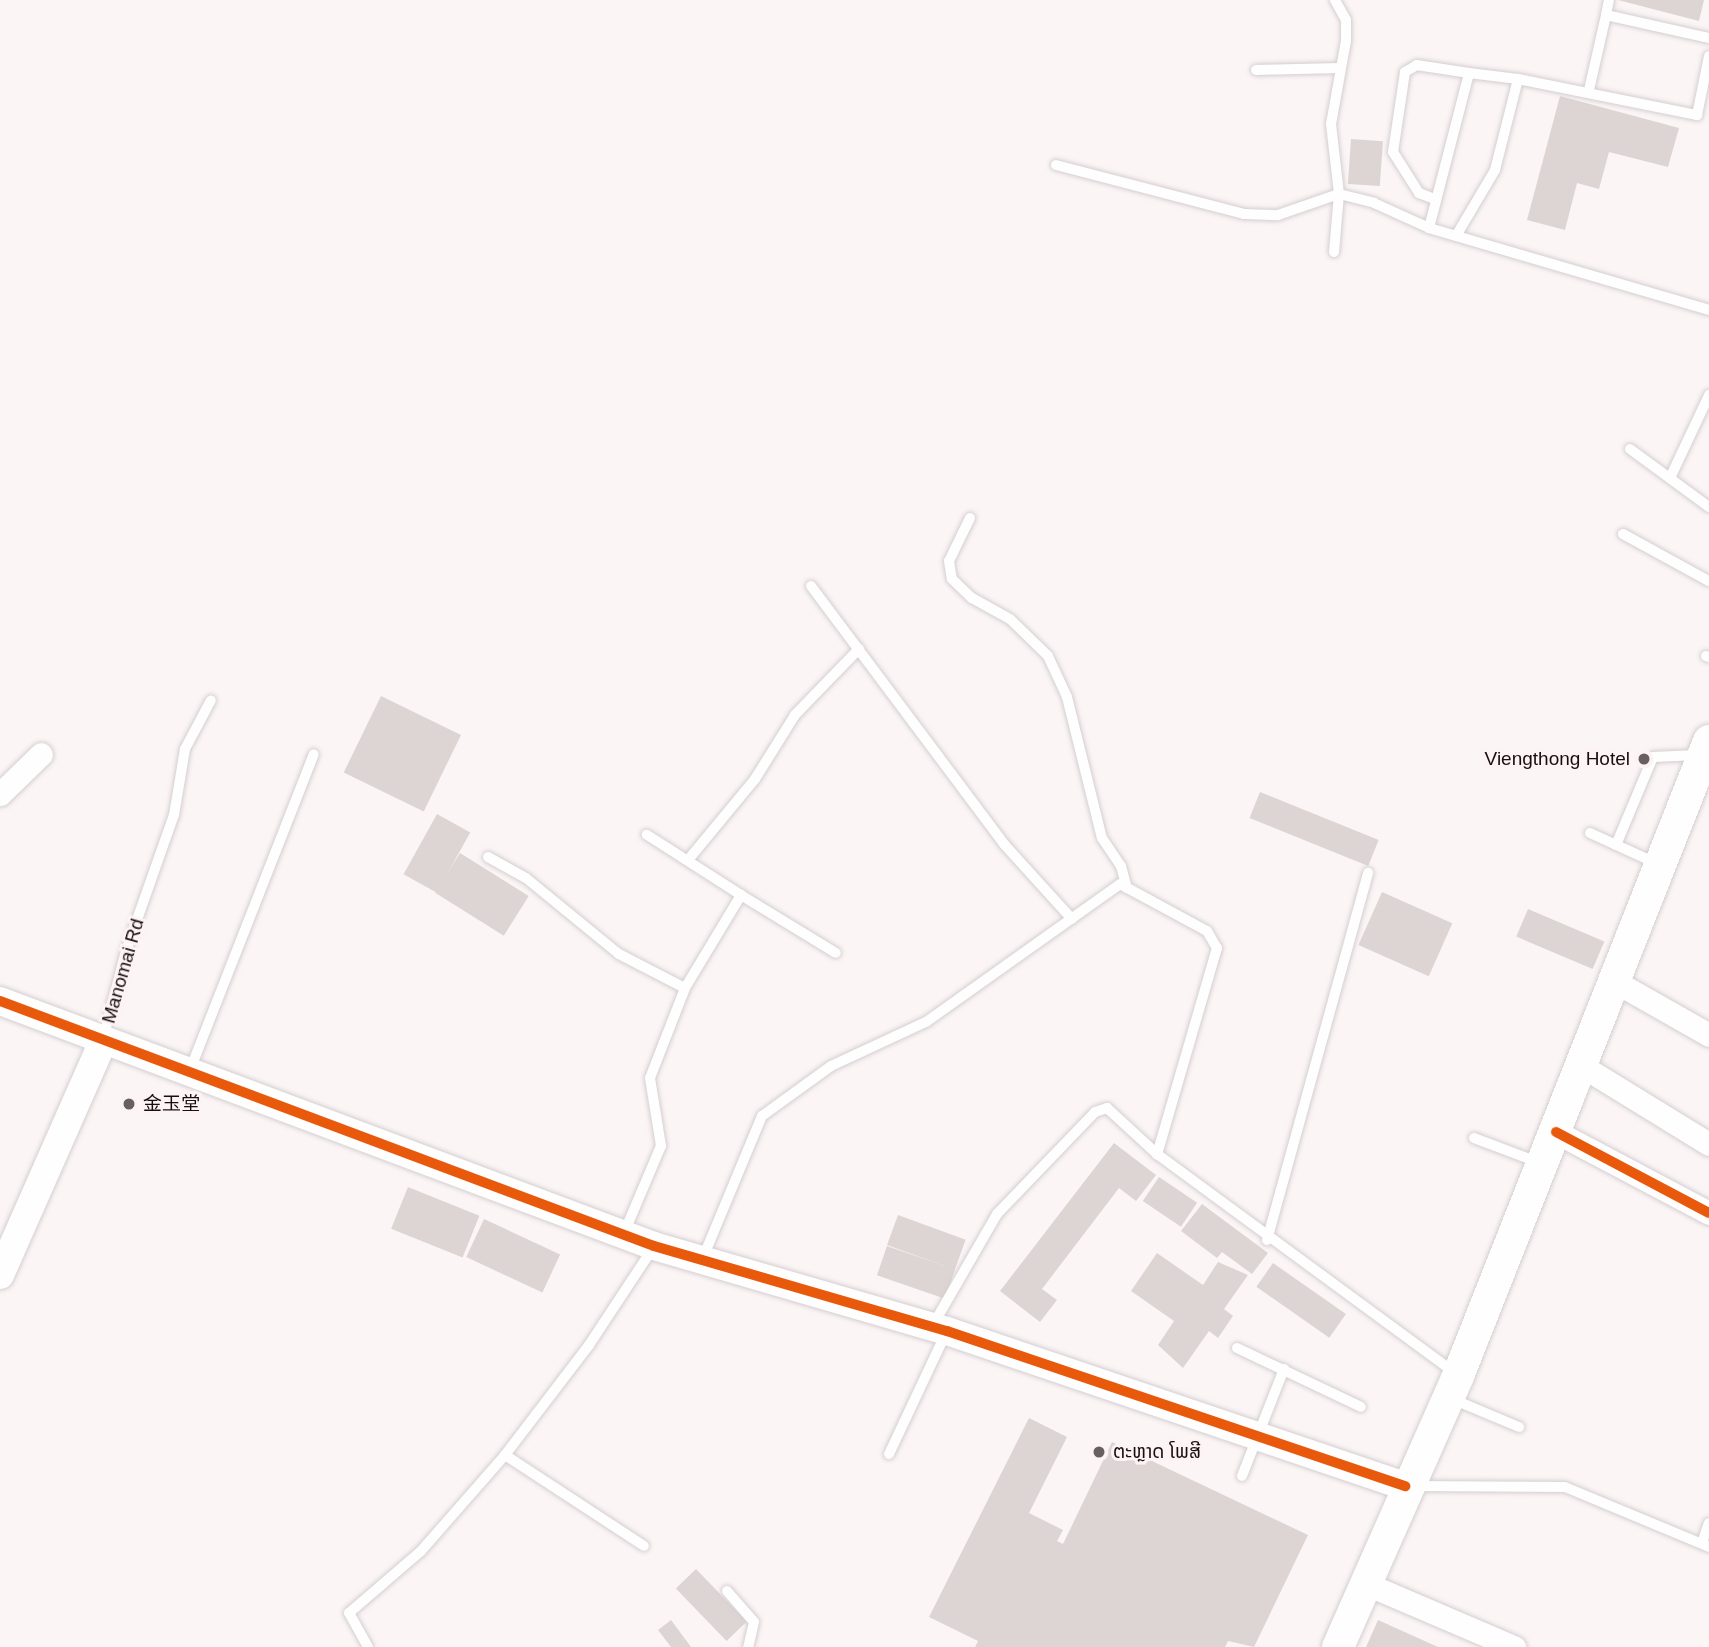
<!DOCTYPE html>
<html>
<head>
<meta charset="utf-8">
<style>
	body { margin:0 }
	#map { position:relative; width:1709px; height:1647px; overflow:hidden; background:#fbf5f6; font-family:Arial,"Noto Sans SC","Noto Sans Lao",sans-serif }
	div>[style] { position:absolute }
	.building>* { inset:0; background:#dcd5d4; transform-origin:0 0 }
	.roads { filter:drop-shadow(0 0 2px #d5ced0) drop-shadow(0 0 2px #d5ced0) }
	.service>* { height:10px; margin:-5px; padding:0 5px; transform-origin:5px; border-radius:5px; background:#fefefe }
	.minor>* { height:23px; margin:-11.5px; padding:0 11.5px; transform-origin:11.5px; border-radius:11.5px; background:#fefefe }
	.tertiary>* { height:28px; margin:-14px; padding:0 14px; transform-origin:14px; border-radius:14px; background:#fefefe }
	.secondary>* { height:32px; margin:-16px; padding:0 16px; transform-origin:16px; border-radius:16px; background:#fefefe }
	.cycleway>* { height:10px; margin:-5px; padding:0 5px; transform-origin:5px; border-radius:5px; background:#e8590c }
	.dots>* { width:19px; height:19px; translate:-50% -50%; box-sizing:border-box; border:4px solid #fdf3f5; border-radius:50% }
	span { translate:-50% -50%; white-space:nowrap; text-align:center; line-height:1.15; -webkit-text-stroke:6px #fdf3f5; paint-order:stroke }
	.poi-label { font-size:19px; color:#160f10 }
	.right { translate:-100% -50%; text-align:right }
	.left { translate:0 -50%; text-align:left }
	.street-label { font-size:19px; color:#160f10 }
</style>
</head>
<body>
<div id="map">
	<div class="building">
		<div style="clip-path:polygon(1618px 0,1704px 0,1699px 21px)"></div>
		<div style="clip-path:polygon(1560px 96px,1679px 128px,1668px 167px,1609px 152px,1599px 189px,1577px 183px,1565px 230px,1527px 220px)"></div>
		<div style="left:1351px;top:139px;width:32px;height:45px;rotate:4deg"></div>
		<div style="left:381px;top:696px;width:89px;height:85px;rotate:26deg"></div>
		<div style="left:1260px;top:792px;width:128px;height:28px;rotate:22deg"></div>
		<div style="left:437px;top:814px;width:38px;height:69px;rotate:29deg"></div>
		<div style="left:460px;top:853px;width:81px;height:47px;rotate:32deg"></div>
		<div style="left:1382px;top:892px;width:77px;height:58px;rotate:24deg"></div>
		<div style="left:1528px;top:909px;width:83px;height:30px;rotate:23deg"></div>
		<div style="clip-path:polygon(1114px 1143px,1156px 1175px,1136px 1201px,1119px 1188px,1042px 1289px,1057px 1300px,1040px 1322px,1000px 1291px)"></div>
		<div style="left:1159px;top:1177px;width:46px;height:29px;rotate:34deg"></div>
		<div style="left:408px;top:1187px;width:77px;height:45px;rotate:22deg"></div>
		<div style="clip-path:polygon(1202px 1204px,1268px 1253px,1252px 1274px,1222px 1252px,1217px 1258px,1181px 1231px)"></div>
		<div style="left:898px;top:1215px;width:72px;height:32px;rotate:20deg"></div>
		<div style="left:484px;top:1219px;width:84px;height:42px;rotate:25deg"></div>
		<div style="left:887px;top:1246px;width:72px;height:31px;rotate:19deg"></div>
		<div style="clip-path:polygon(1157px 1253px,1203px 1285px,1218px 1262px,1248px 1275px,1224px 1309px,1233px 1316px,1218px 1338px,1209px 1331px,1183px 1368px,1158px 1345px,1174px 1321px,1131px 1291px)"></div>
		<div style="left:1273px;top:1263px;width:89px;height:29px;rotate:35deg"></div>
		<div style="clip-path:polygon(1029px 1418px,1067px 1437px,1029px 1513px,1063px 1530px,1057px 1541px,1063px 1544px,1112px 1442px,1308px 1535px,1254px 1647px,1228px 1641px,1225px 1647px,975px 1647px,978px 1641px,929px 1617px)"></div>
		<div style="left:696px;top:1569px;width:73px;height:28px;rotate:46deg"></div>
		<div style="clip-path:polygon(671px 1620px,691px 1647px,671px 1647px,658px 1630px)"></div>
		<div style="clip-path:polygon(1378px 1620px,1438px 1647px,1366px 1647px)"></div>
	</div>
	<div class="roads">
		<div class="service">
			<div style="left:1606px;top:15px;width:15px;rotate:-79deg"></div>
			<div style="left:1256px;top:70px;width:83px;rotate:-1.4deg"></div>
			<div style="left:1469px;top:73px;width:49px;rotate:7deg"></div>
			<div style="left:1589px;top:90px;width:77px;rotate:-77.2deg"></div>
			<div style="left:1606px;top:15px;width:106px;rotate:12.6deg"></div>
			<div style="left:1056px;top:165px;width:194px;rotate:14.6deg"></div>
			<div style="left:1244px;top:214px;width:34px;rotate:2deg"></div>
			<div style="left:1278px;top:215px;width:65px;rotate:-19deg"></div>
			<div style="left:1339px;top:194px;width:36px;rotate:14deg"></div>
			<div style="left:1374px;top:203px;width:60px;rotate:24.4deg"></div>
			<div style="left:1429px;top:228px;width:292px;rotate:16.3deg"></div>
			<div style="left:1429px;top:228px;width:160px;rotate:-75.5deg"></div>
			<div style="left:1469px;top:73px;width:53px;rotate:-171.3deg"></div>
			<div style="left:1417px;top:65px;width:14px;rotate:150deg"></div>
			<div style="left:1405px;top:72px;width:81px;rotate:98.5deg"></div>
			<div style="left:1393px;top:152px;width:49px;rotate:57.6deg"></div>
			<div style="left:1419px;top:193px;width:17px;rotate:21deg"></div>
			<div style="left:1456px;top:236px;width:77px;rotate:-59.4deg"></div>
			<div style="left:1495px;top:170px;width:94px;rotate:-75.8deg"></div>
			<div style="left:1518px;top:79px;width:183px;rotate:11.4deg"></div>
			<div style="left:1697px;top:115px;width:60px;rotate:-78.5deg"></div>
			<div style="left:1334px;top:252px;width:58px;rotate:-85.1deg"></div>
			<div style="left:1339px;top:194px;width:70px;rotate:-96.5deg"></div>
			<div style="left:1331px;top:124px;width:84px;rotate:-79.8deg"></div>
			<div style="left:1346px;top:41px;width:21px;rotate:-90deg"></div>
			<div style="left:1346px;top:20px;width:23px;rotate:-119deg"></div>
			<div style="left:1630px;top:449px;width:98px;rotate:36.3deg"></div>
			<div style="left:1670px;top:478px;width:92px;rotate:-64.8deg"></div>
			<div style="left:970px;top:518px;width:48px;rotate:116deg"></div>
			<div style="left:949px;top:561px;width:18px;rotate:81deg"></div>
			<div style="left:952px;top:579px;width:28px;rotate:44deg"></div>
			<div style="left:972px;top:598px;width:43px;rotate:28.9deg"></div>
			<div style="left:1010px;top:619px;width:53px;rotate:44.2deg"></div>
			<div style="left:1048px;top:656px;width:45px;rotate:65.1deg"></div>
			<div style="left:1067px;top:697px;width:145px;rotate:76.1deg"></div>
			<div style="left:1102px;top:838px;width:34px;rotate:56deg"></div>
			<div style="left:1121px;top:866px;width:23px;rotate:75deg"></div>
			<div style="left:1623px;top:534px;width:98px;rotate:28.7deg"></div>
			<div style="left:811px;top:586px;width:322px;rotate:53.2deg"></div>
			<div style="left:1004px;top:844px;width:101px;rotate:47.8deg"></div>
			<div style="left:1706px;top:656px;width:3px;rotate:18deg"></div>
			<div style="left:1590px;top:833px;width:75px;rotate:24.5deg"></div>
			<div style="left:1616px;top:845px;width:95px;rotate:-67.2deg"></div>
			<div style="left:1653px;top:757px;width:44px;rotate:-2.6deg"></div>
			<div style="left:488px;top:857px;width:43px;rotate:28.9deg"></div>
			<div style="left:526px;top:878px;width:120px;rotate:39.3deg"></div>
			<div style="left:619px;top:954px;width:74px;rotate:27.3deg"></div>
			<div style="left:688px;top:860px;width:105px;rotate:-50.4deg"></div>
			<div style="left:755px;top:779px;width:75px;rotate:-58deg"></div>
			<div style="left:795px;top:715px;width:92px;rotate:-45.9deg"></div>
			<div style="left:741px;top:895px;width:111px;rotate:31.4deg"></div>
			<div style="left:103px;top:1039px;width:91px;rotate:-75.4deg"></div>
			<div style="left:126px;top:951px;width:144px;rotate:-70.6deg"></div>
			<div style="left:174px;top:815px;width:67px;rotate:-80.5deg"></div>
			<div style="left:185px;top:749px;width:55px;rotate:-62deg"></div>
			<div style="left:190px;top:1070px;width:339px;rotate:-68.6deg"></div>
			<div style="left:1474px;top:1138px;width:71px;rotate:20.7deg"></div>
			<div style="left:624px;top:1233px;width:95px;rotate:-67deg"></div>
			<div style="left:661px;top:1146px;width:69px;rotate:-99.2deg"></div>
			<div style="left:650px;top:1078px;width:97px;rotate:-68.7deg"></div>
			<div style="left:685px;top:988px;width:109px;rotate:-58.9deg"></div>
			<div style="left:741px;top:895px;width:112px;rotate:-147.4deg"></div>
			<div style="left:1267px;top:1240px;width:381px;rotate:-74.6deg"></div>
			<div style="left:702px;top:1260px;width:156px;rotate:-67.4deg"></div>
			<div style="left:762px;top:1116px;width:85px;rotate:-35.9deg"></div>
			<div style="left:831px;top:1066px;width:105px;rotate:-24.9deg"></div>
			<div style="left:926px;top:1022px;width:238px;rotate:-35.4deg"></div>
			<div style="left:1120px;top:884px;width:99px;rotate:28.4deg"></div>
			<div style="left:1207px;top:931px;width:20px;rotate:60deg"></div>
			<div style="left:1217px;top:948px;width:215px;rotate:106.2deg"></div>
			<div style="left:1157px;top:1154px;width:370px;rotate:36.3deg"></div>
			<div style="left:933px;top:1325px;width:128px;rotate:-60deg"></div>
			<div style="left:997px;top:1214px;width:141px;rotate:-46.1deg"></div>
			<div style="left:1095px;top:1112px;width:13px;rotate:-18deg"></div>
			<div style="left:1107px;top:1108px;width:68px;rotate:42.6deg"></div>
			<div style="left:1237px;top:1348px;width:137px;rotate:25.4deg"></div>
			<div style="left:1450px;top:1398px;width:75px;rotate:22.8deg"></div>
			<div style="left:889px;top:1454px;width:136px;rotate:-64.8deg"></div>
			<div style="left:505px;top:1455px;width:166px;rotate:33.2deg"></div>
			<div style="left:1242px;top:1476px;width:115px;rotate:-68.6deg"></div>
			<div style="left:1412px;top:1486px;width:153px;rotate:0.4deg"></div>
			<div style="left:1565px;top:1487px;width:156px;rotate:22.6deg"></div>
			<div style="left:1702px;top:1543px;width:21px;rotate:-71deg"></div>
			<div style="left:727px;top:1591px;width:41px;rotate:48.9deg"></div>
			<div style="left:754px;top:1622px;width:26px;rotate:103deg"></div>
			<div style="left:368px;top:1647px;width:39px;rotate:-119deg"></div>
			<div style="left:349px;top:1613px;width:95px;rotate:-40.7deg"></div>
			<div style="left:421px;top:1551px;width:128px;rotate:-48.8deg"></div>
			<div style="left:505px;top:1455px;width:138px;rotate:-52.6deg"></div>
			<div style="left:589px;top:1345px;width:116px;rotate:-56.6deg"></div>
		</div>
		<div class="minor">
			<div style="left:0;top:794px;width:57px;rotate:-44.3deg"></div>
			<div style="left:1614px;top:981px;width:109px;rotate:29.6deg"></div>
			<div style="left:1582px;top:1066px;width:149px;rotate:31.6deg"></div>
			<div style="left:1556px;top:1132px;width:173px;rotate:27.9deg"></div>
			<div style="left:1369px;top:1585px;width:158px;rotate:23.2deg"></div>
		</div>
		<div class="tertiary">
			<div style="left:0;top:1001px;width:698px;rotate:20.54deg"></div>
			<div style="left:654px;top:1246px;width:305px;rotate:16.2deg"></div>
			<div style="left:947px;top:1331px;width:484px;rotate:18.7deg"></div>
			<div style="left:0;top:1275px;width:256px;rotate:-66.2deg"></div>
		</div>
		<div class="secondary">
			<div style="left:1338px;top:1647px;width:296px;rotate:-66.1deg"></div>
			<div style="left:1458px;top:1376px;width:683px;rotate:-68.43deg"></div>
		</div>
	</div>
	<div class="cycleway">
		<div style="left:0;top:1001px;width:698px;rotate:20.54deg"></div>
		<div style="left:654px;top:1246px;width:305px;rotate:16.2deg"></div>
		<div style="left:947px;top:1331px;width:484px;rotate:18.7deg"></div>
		<div style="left:1556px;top:1132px;width:173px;rotate:27.9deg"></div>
	</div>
	<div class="dots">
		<div style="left:1644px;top:759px;background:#666060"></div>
		<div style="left:129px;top:1104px;background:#666060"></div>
		<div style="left:1099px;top:1452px;background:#666060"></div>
	</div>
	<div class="poi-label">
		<span class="right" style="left:1630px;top:759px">Viengthong Hotel</span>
		<span class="left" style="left:143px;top:1104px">金玉堂</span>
		<span class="left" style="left:1113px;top:1452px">ຕະຫຼາດ ໂພສີ</span>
	</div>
	<div class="street-label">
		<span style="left:123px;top:971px;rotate:-74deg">Manomai Rd</span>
	</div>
</div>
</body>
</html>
